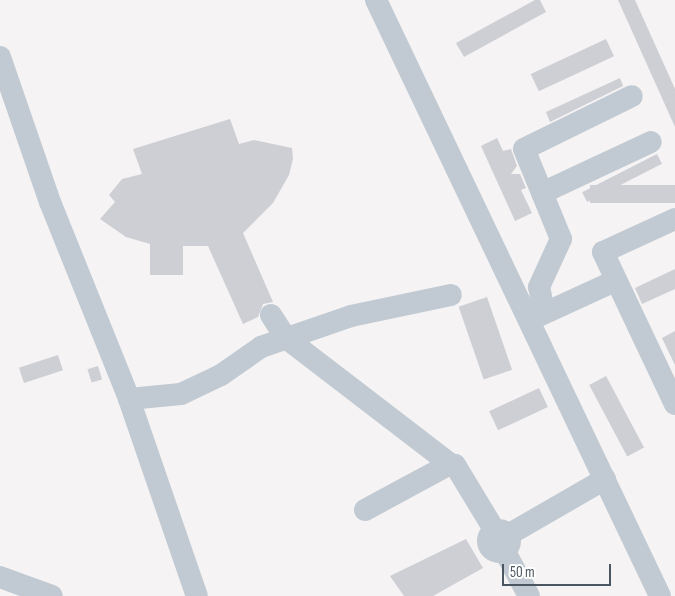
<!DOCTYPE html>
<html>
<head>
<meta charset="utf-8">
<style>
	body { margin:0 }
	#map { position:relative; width:675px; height:596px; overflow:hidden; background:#f5f3f3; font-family:"Sofia Sans Condensed",sans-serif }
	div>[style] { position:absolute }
	.building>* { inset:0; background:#cdcfd5; transform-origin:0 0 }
	.minor>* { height:22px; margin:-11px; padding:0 11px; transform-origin:11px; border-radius:11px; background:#c1cad2 }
	.minor>.ring { margin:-11px; padding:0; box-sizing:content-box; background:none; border:22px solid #c1cad2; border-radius:50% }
	span { translate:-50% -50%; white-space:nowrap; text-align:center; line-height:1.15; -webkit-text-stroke:4px #fff; paint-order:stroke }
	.scale { position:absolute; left:502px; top:564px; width:109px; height:22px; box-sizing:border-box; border:2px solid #4a5661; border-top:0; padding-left:6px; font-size:15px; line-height:18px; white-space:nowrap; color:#4a5661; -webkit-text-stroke:4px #fff; paint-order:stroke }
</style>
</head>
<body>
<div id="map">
	<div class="building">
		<div style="clip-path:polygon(535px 0,540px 0,546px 12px,464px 57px,456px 43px)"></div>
		<div style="clip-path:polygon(618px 0,635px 0,675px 89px,675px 127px)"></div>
		<div style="left:606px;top:39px;width:19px;height:83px;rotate:65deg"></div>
		<div style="clip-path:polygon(620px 78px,623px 86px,550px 122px,546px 112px)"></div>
		<div style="clip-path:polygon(230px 119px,239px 144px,254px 140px,292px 148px,293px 159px,289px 175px,273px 203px,243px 233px,273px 302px,263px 304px,258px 317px,243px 324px,208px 246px,183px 246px,183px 275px,150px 275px,150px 244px,126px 237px,100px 219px,115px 202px,109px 195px,122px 179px,142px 174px,133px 149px)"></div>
		<div style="clip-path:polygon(497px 138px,503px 151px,511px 149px,517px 166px,511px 174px,520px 174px,526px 188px,521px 190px,532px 213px,515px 221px,481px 146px)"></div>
		<div style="left:657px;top:154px;width:11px;height:84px;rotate:63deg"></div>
		<div style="left:675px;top:185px;width:18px;height:85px;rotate:90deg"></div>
		<div style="clip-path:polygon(675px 269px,675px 289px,642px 304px,635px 288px)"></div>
		<div style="left:487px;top:297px;width:77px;height:30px;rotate:71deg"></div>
		<div style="clip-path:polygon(675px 331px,675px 365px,662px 338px)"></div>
		<div style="left:58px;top:355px;width:16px;height:41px;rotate:72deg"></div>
		<div style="left:98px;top:366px;width:14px;height:11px;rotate:73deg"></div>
		<div style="left:606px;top:376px;width:81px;height:19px;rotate:62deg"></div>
		<div style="left:539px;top:388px;width:21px;height:55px;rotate:65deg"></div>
		<div style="clip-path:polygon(466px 539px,483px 568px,433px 596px,404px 596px,390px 576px)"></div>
	</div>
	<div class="minor">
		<div style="left:376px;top:0;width:660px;rotate:64.52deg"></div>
		<div style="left:0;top:57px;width:153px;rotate:71deg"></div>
		<div style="left:50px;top:202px;width:212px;rotate:68.1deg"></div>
		<div style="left:129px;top:399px;width:208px;rotate:71deg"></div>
		<div style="left:542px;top:193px;width:120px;rotate:-25.1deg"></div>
		<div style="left:675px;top:219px;width:79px;rotate:155.4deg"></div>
		<div style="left:603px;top:252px;width:168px;rotate:64.7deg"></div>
		<div style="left:544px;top:312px;width:25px;rotate:-101deg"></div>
		<div style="left:539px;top:287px;width:53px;rotate:-65.4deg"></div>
		<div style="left:561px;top:239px;width:97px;rotate:-112.3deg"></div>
		<div style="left:524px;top:149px;width:120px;rotate:-26.1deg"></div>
		<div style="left:271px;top:315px;width:27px;rotate:57deg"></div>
		<div style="left:286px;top:338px;width:207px;rotate:37.5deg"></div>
		<div style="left:532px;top:319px;width:91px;rotate:-24.6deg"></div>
		<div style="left:129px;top:399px;width:52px;rotate:-5.5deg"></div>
		<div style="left:181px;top:394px;width:44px;rotate:-25.4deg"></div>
		<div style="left:221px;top:375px;width:49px;rotate:-35deg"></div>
		<div style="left:261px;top:347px;width:95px;rotate:-19deg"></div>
		<div style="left:351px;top:316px;width:102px;rotate:-11.9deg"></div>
		<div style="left:365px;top:510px;width:97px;rotate:-28.4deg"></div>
		<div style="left:450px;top:464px;width:5px;rotate:11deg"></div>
		<div style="left:455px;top:465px;width:77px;rotate:58.8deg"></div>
		<div class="ring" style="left:488px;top:530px;width:0;height:0"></div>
		<div style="left:508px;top:535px;width:112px;rotate:-30deg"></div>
		<div style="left:504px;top:550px;width:52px;rotate:61.5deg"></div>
		<div style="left:0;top:577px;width:55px;rotate:20.1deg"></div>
	</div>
	<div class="scale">50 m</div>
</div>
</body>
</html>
